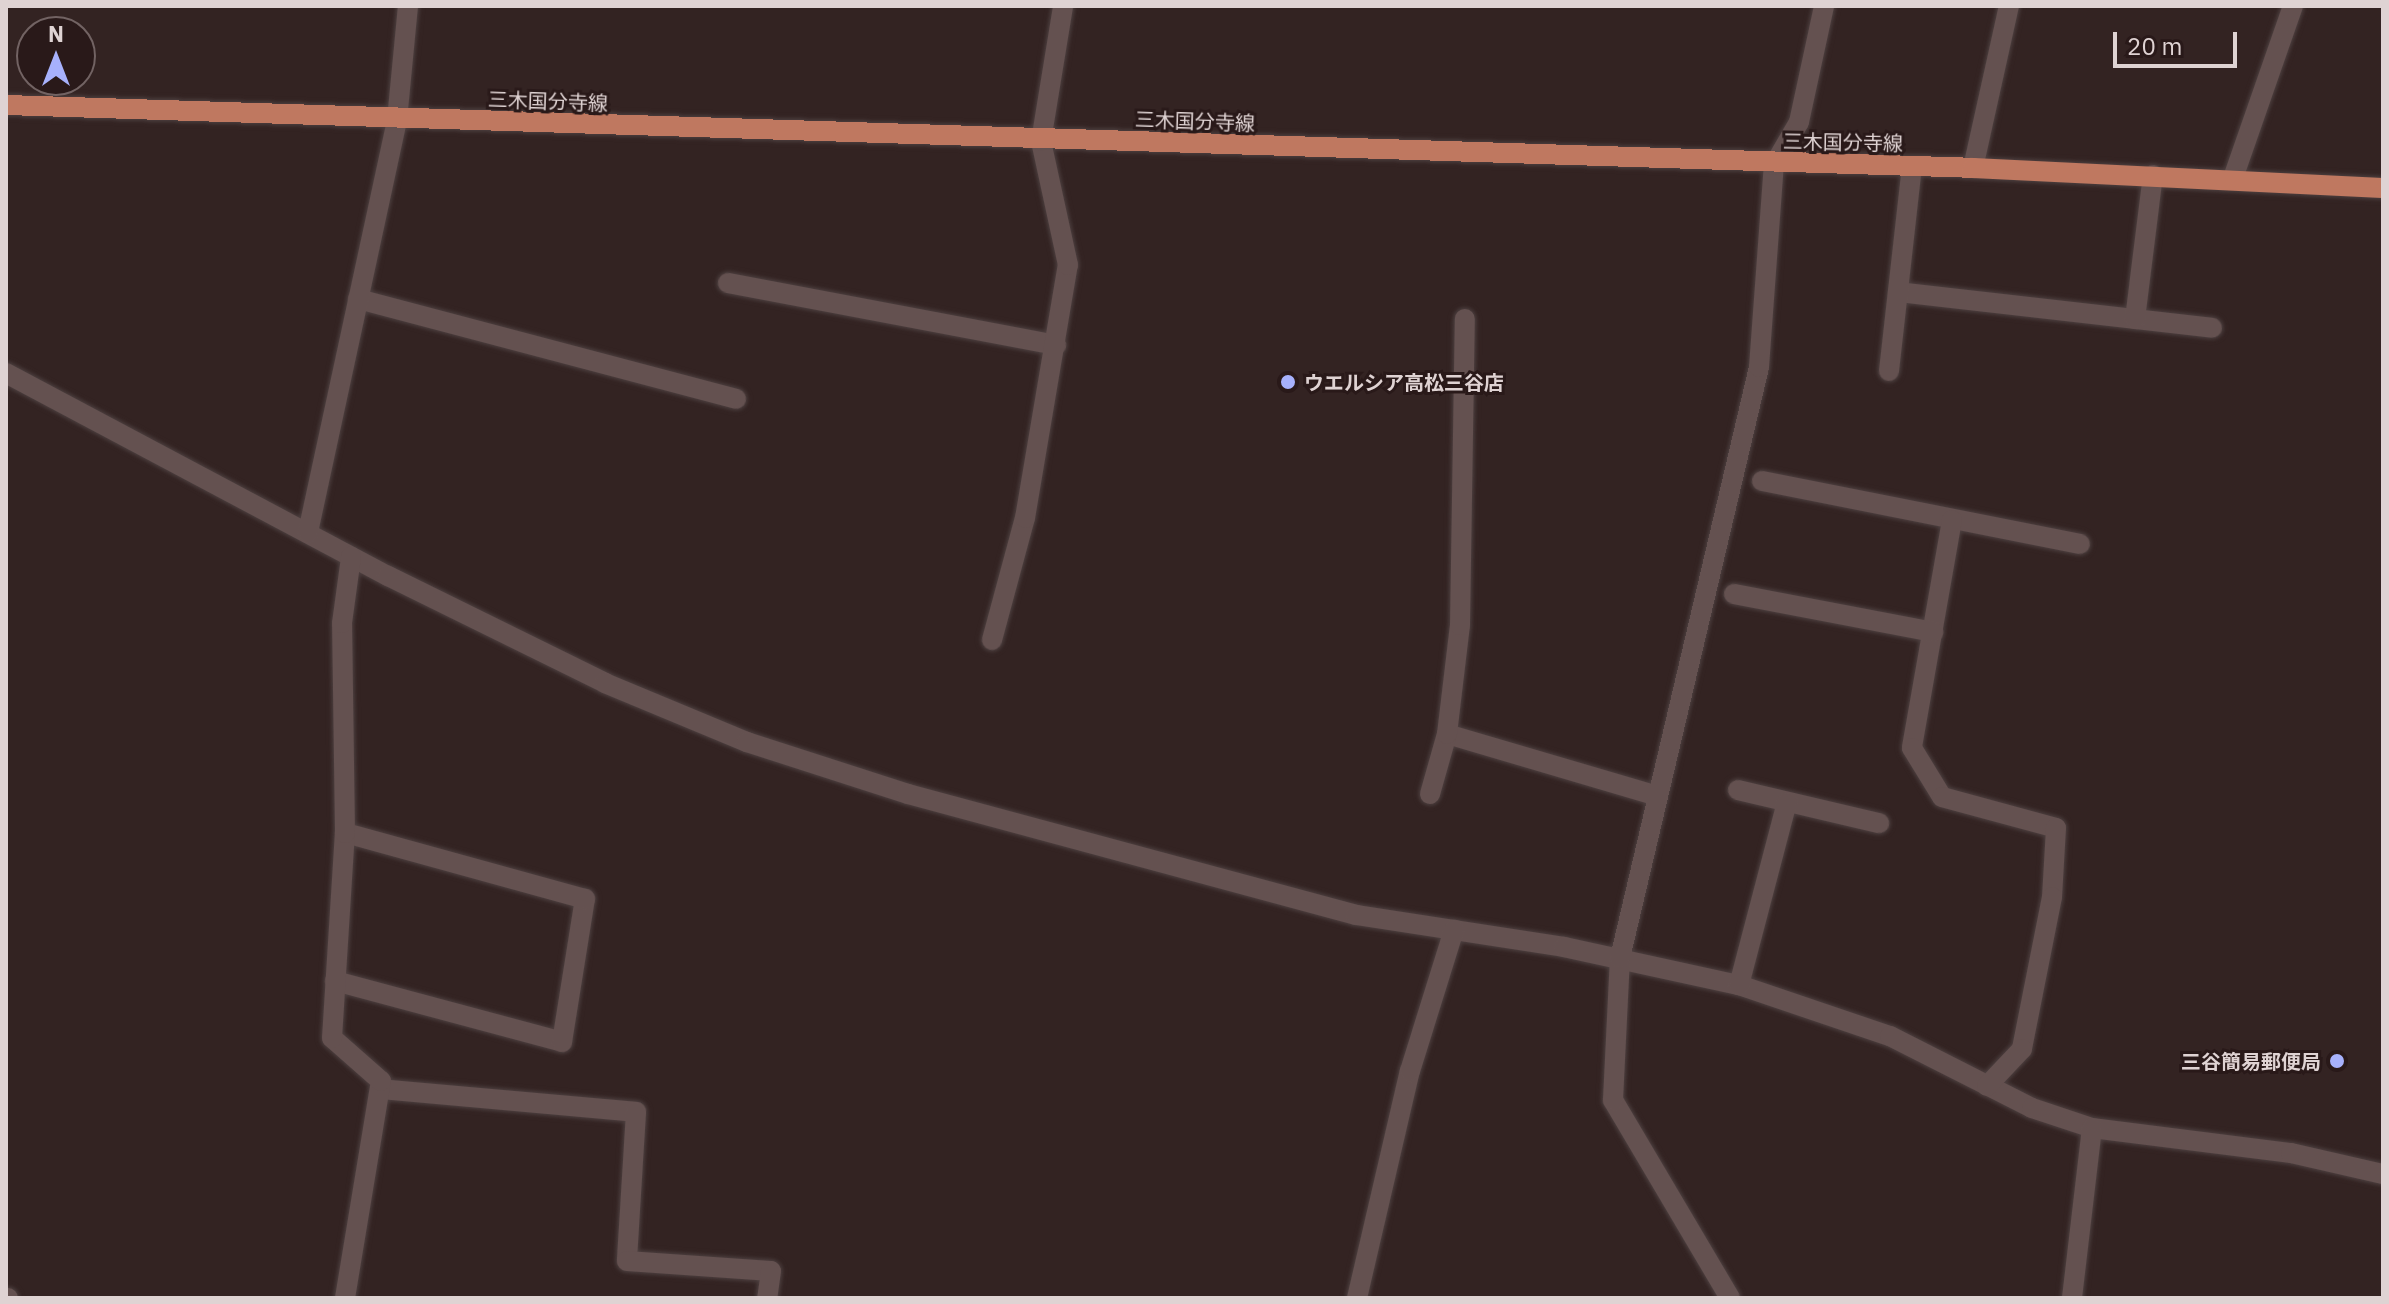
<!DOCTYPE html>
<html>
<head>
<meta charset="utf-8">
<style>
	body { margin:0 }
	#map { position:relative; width:2389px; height:1304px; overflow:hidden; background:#332322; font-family:"IBM Plex Sans","Noto Sans JP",sans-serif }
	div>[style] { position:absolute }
	.roads { filter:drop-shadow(0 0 2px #4d4040) drop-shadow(0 0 2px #4d4040) }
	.minor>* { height:20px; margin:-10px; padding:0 10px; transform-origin:10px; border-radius:10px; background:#645150 }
	.major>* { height:20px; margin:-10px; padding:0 10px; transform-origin:10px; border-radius:10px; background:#bf7860 }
	.dots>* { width:22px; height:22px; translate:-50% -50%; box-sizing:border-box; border:4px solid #291919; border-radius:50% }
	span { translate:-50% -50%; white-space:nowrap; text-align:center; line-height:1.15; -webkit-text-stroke:6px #291919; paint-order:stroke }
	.street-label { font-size:20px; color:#dfd3d3 }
	.poi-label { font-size:20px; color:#dfd3d3; font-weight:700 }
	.left { translate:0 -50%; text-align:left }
	.right { translate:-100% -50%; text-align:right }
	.frame { position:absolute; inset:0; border:8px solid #dfd3d3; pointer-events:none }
	.north { position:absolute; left:16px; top:16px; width:80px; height:80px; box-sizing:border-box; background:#291919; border:2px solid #726363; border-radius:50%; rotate:0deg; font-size:22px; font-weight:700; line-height:32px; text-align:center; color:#dfd3d3 }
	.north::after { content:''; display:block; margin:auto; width:28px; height:36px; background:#a7b1fc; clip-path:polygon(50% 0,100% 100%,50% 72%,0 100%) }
	.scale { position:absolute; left:2113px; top:32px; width:124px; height:36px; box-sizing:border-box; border:4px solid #dfd3d3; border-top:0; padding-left:10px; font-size:24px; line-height:28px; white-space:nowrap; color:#dfd3d3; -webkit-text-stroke:6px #291919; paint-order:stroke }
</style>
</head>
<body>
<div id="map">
	<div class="roads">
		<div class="minor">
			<div style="left:1973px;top:168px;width:166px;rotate:-77.5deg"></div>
			<div style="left:2233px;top:178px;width:182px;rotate:-70.8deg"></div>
			<div style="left:728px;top:283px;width:334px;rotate:10.7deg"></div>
			<div style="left:1898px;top:292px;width:316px;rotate:6.5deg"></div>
			<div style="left:358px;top:299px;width:391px;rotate:14.8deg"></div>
			<div style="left:2135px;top:319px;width:145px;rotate:-82.9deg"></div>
			<div style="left:1889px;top:371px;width:205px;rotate:-83.6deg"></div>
			<div style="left:6px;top:373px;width:433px;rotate:28deg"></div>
			<div style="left:388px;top:576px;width:242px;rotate:26.2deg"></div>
			<div style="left:605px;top:683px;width:154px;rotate:22.6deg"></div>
			<div style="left:747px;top:742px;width:169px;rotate:17.9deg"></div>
			<div style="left:908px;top:794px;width:464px;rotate:15.1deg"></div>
			<div style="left:1356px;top:915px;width:210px;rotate:8.7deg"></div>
			<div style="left:1564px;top:947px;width:179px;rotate:12.3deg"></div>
			<div style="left:1739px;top:985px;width:159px;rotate:18.7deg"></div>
			<div style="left:1890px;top:1036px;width:159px;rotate:26.9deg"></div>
			<div style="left:2032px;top:1108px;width:63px;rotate:18.4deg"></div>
			<div style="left:2092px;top:1128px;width:201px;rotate:7.2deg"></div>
			<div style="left:2291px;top:1153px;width:94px;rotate:12.9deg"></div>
			<div style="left:1762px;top:481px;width:324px;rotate:11.2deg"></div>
			<div style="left:1952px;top:520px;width:231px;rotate:100deg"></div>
			<div style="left:1912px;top:748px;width:57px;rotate:58.5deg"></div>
			<div style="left:1942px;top:797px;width:118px;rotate:15.2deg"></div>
			<div style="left:2056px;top:828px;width:69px;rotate:93.3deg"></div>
			<div style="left:2052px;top:897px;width:155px;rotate:101.2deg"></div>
			<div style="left:2022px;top:1049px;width:51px;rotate:133.4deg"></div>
			<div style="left:308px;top:532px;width:422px;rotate:-77.8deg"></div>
			<div style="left:397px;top:120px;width:115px;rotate:-84.5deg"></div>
			<div style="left:1734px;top:594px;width:203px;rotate:10.8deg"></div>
			<div style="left:992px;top:640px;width:126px;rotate:-74.9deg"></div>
			<div style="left:1025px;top:518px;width:257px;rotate:-80.4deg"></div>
			<div style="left:1068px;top:265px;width:127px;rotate:-102.3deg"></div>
			<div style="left:1041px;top:141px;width:137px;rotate:-80.7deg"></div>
			<div style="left:1447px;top:734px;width:220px;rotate:16.4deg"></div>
			<div style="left:1738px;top:790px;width:145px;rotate:13.2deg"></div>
			<div style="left:1430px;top:794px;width:62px;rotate:-74.2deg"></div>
			<div style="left:1447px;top:734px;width:110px;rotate:-83.2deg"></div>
			<div style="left:1460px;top:625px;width:306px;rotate:-89.1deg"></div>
			<div style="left:335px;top:981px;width:235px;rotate:15deg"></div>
			<div style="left:562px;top:1042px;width:145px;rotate:-80.9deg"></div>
			<div style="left:585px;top:899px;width:249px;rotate:-164.6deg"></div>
			<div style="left:1739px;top:985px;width:189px;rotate:-75.3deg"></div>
			<div style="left:380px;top:1089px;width:257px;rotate:5.1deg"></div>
			<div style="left:636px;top:1112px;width:149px;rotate:93.5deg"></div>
			<div style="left:627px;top:1261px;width:144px;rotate:4deg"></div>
			<div style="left:771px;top:1271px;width:27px;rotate:98deg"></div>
			<div style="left:6px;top:1298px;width:2px"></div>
			<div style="left:345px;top:1298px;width:220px;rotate:-80.6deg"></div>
			<div style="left:381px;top:1081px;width:65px;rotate:-138.7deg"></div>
			<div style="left:332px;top:1038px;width:205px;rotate:-86.4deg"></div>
			<div style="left:345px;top:833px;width:210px;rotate:-90.8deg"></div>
			<div style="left:342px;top:623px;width:67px;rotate:-82.2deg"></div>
			<div style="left:1357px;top:1298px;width:233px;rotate:-76.9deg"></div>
			<div style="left:1410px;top:1071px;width:148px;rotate:-72.7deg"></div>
			<div style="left:1730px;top:1298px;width:230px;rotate:-120.6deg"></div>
			<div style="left:1613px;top:1100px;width:142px;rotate:-87.2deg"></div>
			<div style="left:1620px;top:958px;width:607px;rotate:-76.76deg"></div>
			<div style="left:1759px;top:367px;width:203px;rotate:-85.8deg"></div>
			<div style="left:1774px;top:165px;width:50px;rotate:-59.8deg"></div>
			<div style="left:1799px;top:122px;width:119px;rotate:-77.8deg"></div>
			<div style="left:2072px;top:1298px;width:171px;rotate:-83.3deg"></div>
		</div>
		<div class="major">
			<div style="left:6px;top:105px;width:1968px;rotate:1.83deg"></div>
			<div style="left:1973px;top:168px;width:410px;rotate:2.8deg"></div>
		</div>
	</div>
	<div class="dots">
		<div style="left:1288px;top:382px;background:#a7b1fc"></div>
		<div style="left:2337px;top:1061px;background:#a7b1fc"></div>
	</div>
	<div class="street-label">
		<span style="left:548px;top:101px;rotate:2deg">三木国分寺線</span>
		<span style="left:1195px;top:121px;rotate:2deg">三木国分寺線</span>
		<span style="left:1843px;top:142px;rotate:1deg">三木国分寺線</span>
	</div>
	<div class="poi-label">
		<span class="left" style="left:1304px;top:382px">ウエルシア高松三谷店</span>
		<span class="right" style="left:2321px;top:1061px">三谷簡易郵便局</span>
	</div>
	<div class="frame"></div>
	<div class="north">N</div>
	<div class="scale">20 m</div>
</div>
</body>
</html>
